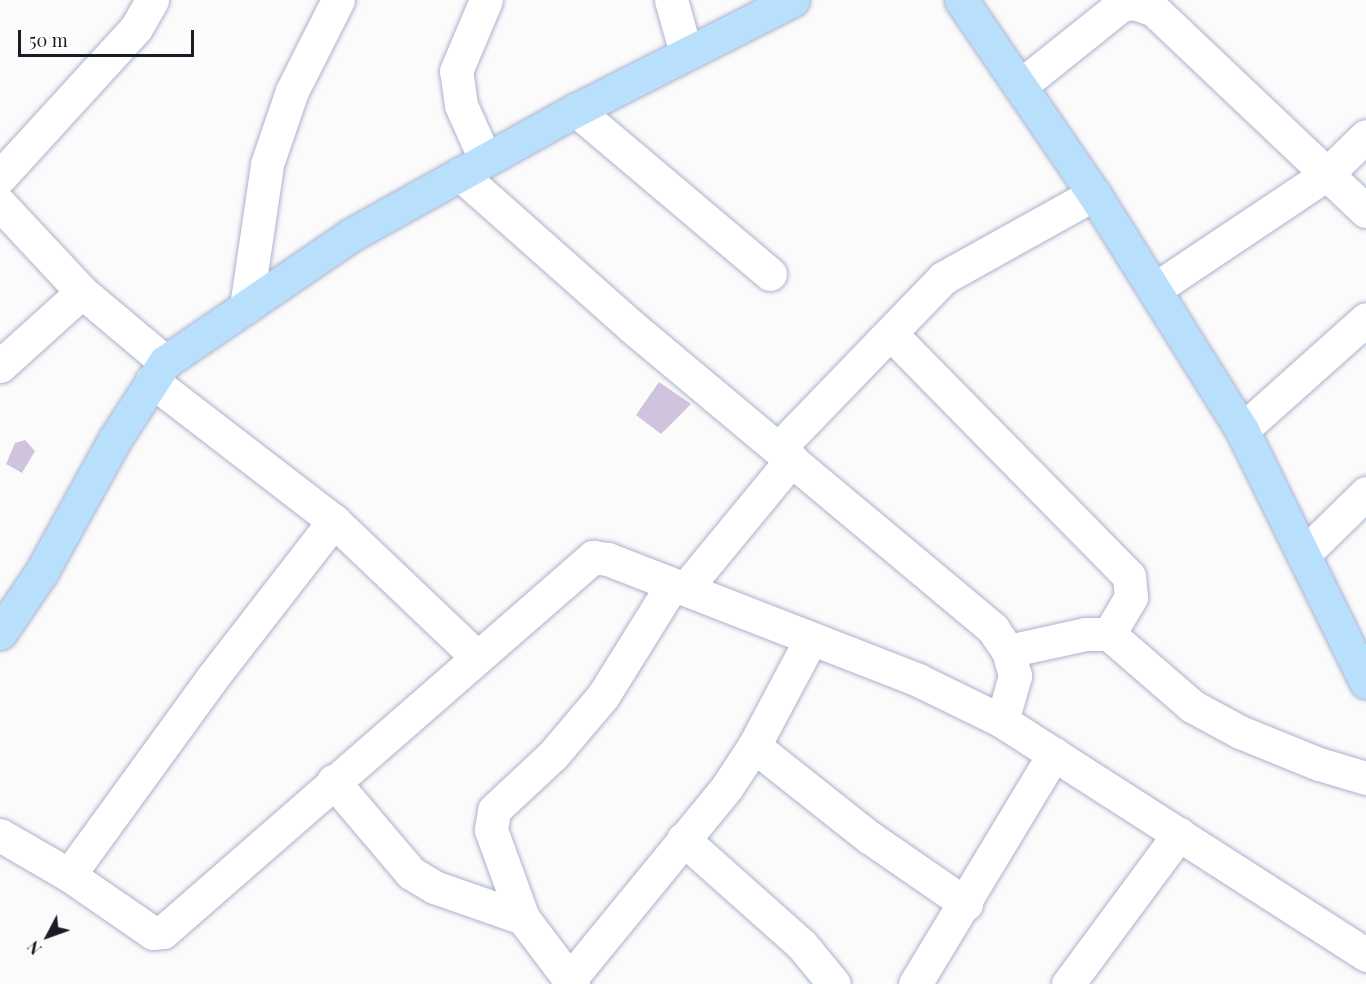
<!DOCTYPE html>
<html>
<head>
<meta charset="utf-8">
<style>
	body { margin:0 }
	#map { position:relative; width:1366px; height:984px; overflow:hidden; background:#fbfbfb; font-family:"Playfair Display",serif }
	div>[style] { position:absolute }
	.building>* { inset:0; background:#cfc3de }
	.roads { filter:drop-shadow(0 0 2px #aab2cd) drop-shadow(0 0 2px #aab2cd) }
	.minor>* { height:33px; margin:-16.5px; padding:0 16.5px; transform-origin:16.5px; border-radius:16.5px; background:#fff }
	.major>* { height:33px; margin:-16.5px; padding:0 16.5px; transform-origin:16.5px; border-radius:16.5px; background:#b8e0fd }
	span { translate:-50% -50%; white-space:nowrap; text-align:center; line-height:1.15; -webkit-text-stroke:5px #fff; paint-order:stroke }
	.north { position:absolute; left:18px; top:906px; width:60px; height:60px; -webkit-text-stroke:4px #fff; paint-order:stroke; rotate:229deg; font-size:16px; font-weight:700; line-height:24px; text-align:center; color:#191c25 }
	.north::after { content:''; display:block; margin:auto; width:21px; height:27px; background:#191c25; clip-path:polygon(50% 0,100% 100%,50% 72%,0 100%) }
	.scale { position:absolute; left:18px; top:30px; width:176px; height:27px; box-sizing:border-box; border:3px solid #191c25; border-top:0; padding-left:8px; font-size:18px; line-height:21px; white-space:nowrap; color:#191c25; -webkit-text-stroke:4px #fff; paint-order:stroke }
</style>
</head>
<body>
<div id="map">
	<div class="building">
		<div style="clip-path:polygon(659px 382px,691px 404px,661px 434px,636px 415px)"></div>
		<div style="clip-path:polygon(25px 440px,35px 451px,22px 473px,6px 464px,15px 443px)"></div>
	</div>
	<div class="roads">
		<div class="minor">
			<div style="left:671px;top:0;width:55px;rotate:74.2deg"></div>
			<div style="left:1020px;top:86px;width:129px;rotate:-38.7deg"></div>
			<div style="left:1121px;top:5px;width:13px;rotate:-9deg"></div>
			<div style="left:1134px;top:3px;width:21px;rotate:19deg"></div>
			<div style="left:1154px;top:10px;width:292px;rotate:43.5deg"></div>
			<div style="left:576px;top:110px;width:254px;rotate:40.2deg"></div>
			<div style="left:485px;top:159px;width:59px;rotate:-114deg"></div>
			<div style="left:461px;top:105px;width:34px;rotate:-98deg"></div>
			<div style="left:456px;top:71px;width:77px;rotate:-67.1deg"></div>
			<div style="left:460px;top:174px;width:229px;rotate:41.6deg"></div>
			<div style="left:631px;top:326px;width:472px;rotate:39.9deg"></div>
			<div style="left:993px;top:629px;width:27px;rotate:56deg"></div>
			<div style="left:1008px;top:651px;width:26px;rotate:74deg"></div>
			<div style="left:1015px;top:676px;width:47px;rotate:106.1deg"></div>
			<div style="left:0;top:177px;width:202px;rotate:-47.6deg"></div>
			<div style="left:136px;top:28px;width:32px;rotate:-60deg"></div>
			<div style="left:0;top:204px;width:120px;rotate:47deg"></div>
			<div style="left:82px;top:292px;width:109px;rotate:40.1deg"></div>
			<div style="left:1155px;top:289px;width:207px;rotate:-33.8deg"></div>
			<div style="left:1327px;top:174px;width:54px;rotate:-44.3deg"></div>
			<div style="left:246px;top:307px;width:145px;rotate:-81.6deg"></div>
			<div style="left:267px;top:164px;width:77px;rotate:-71.1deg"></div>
			<div style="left:292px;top:91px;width:102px;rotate:-63.2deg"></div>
			<div style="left:891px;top:334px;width:339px;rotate:45.5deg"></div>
			<div style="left:1129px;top:576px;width:21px;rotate:85deg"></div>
			<div style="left:1131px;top:597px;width:43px;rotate:120.7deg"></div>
			<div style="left:0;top:366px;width:110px;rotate:-42.1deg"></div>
			<div style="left:152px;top:381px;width:230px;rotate:37.6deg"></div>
			<div style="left:334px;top:521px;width:196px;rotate:43.6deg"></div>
			<div style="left:1242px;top:430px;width:166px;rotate:-41.8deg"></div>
			<div style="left:779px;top:448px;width:236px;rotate:-46deg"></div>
			<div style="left:943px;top:278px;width:173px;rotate:-29.1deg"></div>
			<div style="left:1304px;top:554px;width:87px;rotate:-44.5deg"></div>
			<div style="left:685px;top:589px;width:168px;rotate:-50.5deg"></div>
			<div style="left:1008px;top:651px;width:79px;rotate:-12.4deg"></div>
			<div style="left:1085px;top:634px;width:24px"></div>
			<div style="left:1109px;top:634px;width:110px;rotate:40.9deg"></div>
			<div style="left:1192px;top:706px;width:55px;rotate:28.4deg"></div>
			<div style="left:1240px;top:732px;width:85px;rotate:22.1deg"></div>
			<div style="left:1319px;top:764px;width:49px;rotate:16.6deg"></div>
			<div style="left:754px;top:746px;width:147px;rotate:38.4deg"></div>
			<div style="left:869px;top:837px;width:118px;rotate:34.6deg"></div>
			<div style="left:333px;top:781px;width:121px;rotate:49.7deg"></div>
			<div style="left:411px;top:873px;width:27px;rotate:31deg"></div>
			<div style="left:434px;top:887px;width:94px;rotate:19.2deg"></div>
			<div style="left:523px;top:918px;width:83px;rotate:52.9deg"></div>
			<div style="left:0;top:835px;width:80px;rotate:30.1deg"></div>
			<div style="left:69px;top:875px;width:102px;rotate:34.6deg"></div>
			<div style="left:153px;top:933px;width:10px;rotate:-6deg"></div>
			<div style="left:163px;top:932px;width:571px;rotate:-41.09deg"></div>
			<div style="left:593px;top:557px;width:15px;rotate:8deg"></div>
			<div style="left:608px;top:559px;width:333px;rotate:21.3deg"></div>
			<div style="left:918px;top:680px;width:93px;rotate:26deg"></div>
			<div style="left:1002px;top:721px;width:433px;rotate:32.7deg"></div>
			<div style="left:683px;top:839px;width:159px;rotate:41.7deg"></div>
			<div style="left:802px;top:945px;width:50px;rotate:50.6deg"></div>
			<div style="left:69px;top:875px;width:243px;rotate:-54deg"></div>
			<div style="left:212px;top:678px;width:199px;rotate:-52.2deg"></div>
			<div style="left:523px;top:918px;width:94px;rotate:-110deg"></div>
			<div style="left:491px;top:830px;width:20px;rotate:-81deg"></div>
			<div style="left:494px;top:810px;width:81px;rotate:-43deg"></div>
			<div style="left:553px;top:755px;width:77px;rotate:-49.7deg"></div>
			<div style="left:603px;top:696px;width:131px;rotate:-58.1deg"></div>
			<div style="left:570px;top:979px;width:248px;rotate:-50.7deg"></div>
			<div style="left:727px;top:787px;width:49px;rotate:-56.6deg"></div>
			<div style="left:754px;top:746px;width:121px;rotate:-62deg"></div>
			<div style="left:915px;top:984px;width:269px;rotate:-58.9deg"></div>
			<div style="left:1068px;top:984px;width:187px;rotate:-53.5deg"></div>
		</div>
		<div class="major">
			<div style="left:961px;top:0;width:235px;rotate:55.6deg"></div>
			<div style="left:1094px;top:194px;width:279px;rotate:57.9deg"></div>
			<div style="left:1242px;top:430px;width:281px;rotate:63.8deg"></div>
			<div style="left:0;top:633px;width:73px;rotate:-55.7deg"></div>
			<div style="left:41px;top:573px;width:153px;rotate:-61.1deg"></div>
			<div style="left:115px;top:439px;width:92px;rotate:-57deg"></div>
			<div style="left:165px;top:362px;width:225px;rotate:-34.3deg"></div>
			<div style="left:351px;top:235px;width:257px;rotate:-29.1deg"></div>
			<div style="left:576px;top:110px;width:243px;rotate:-26.9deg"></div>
		</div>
	</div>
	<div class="north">N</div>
	<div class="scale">50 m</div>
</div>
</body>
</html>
